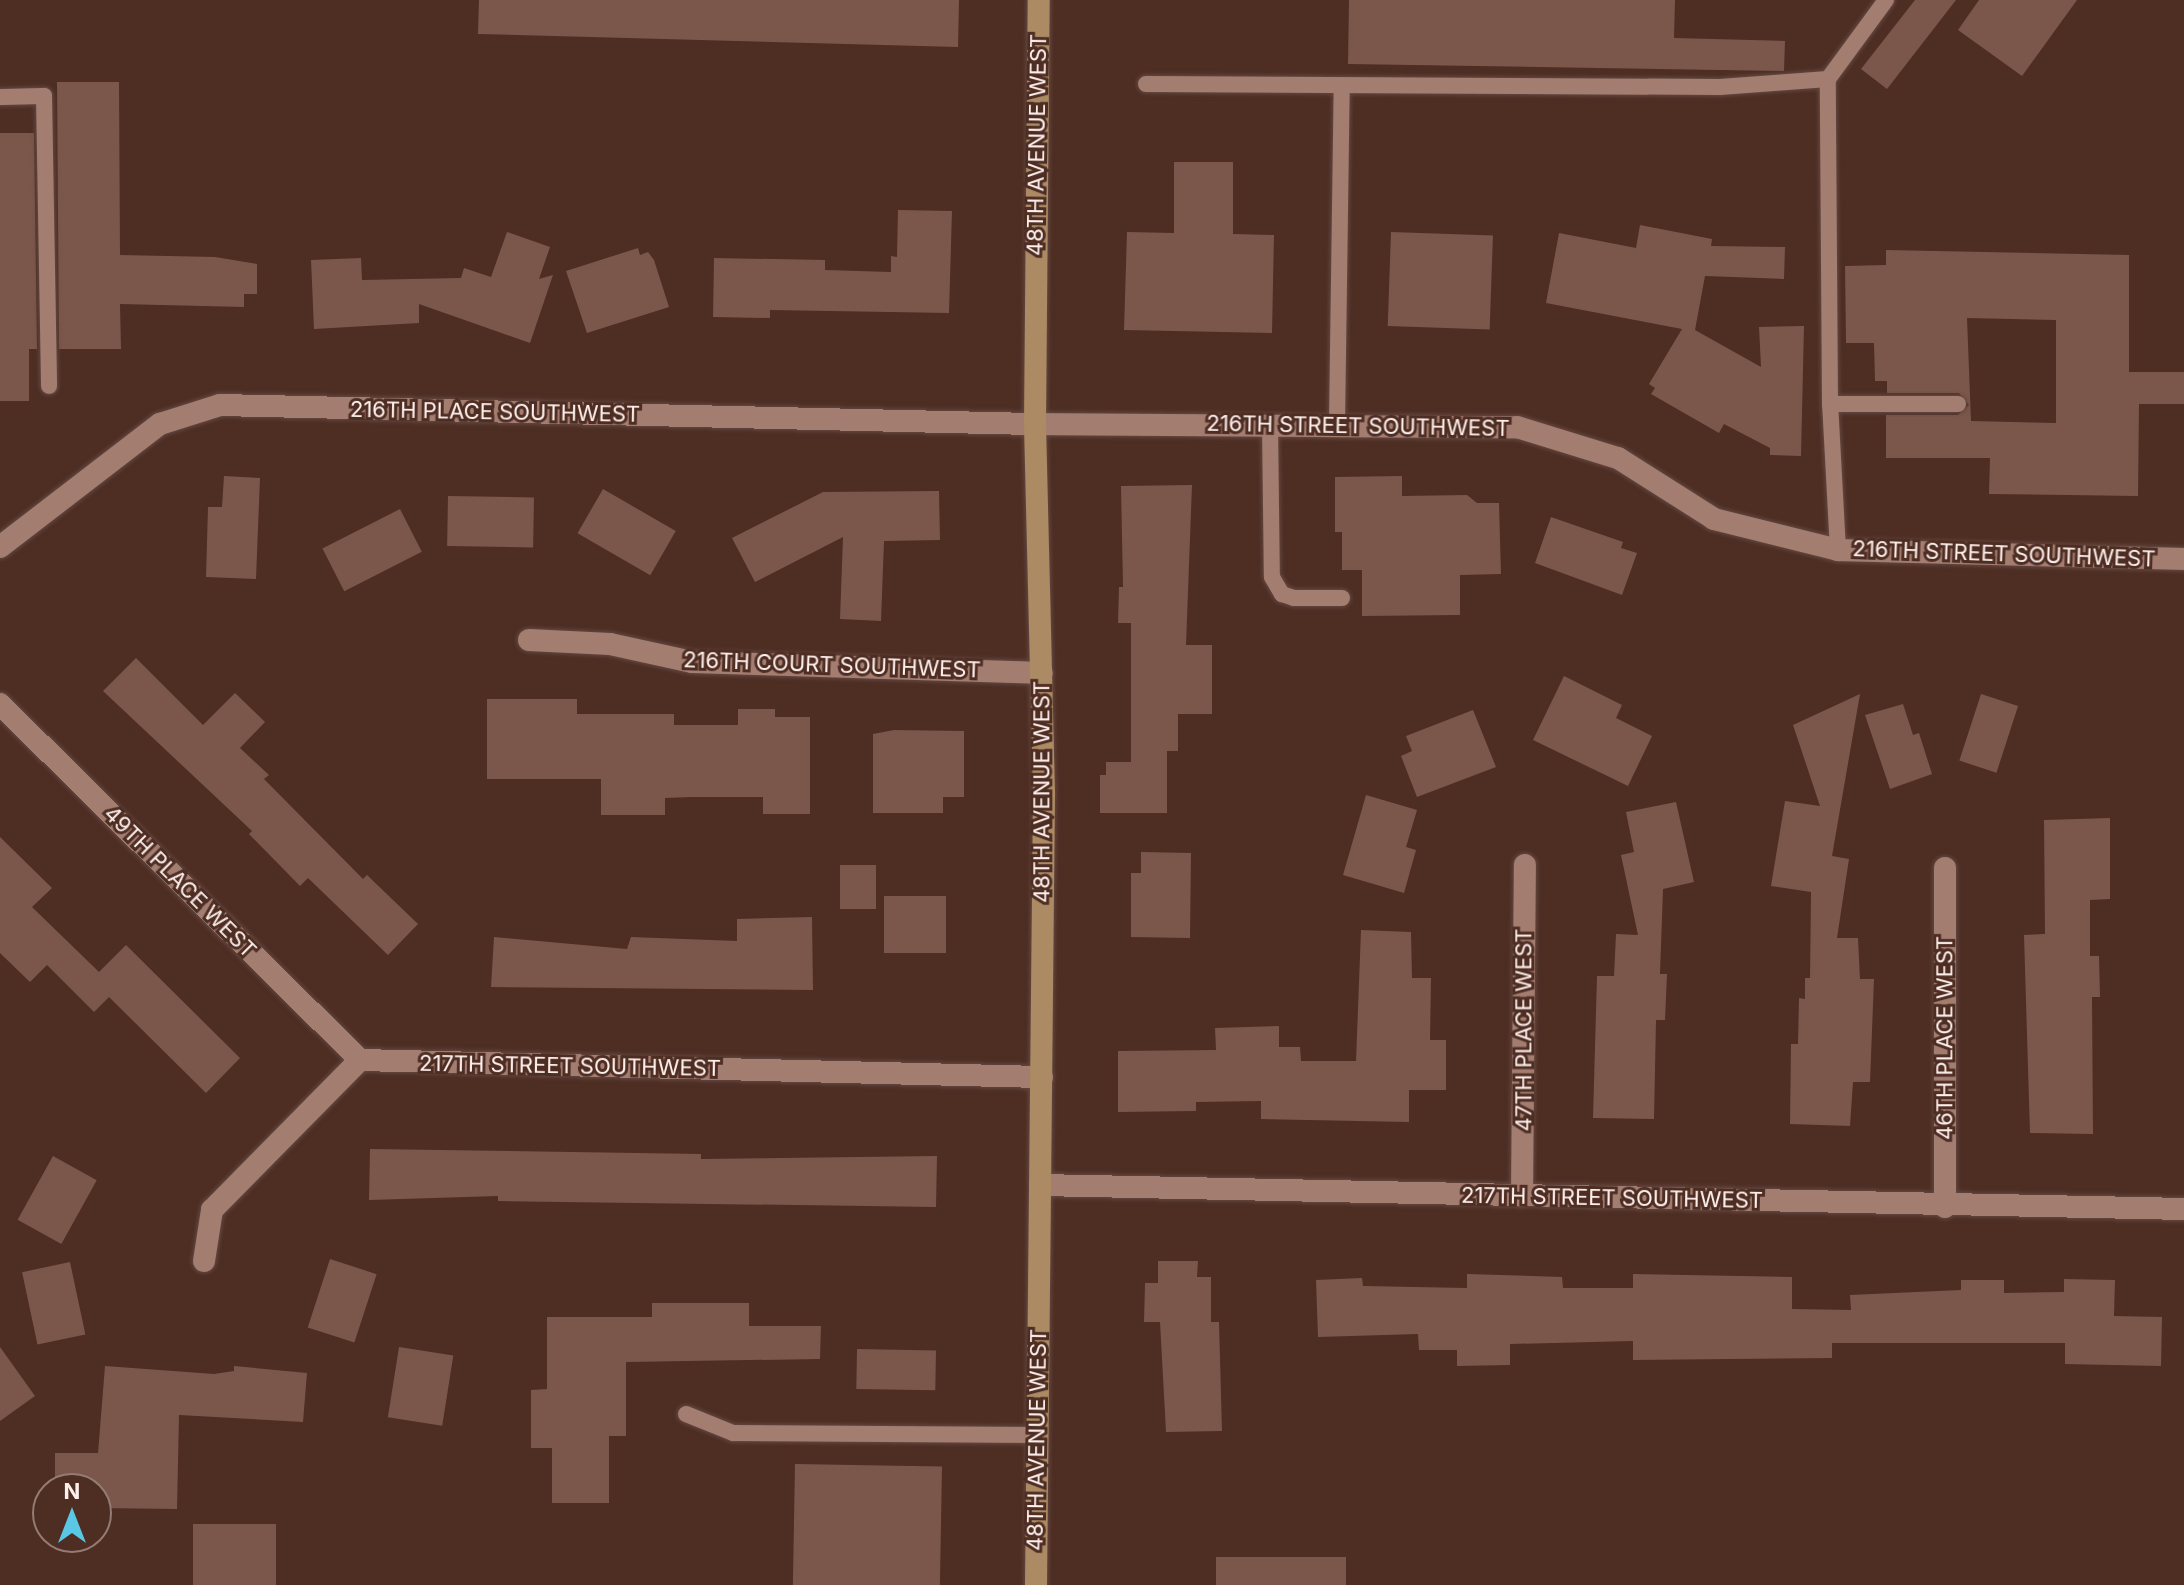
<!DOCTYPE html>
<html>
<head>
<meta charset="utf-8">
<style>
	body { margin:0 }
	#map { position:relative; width:2184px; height:1585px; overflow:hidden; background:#4e2d23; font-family:Inter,sans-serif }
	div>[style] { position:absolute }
	.building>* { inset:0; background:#7b574b; transform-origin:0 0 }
	.roads { filter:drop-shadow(0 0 2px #634941) drop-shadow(0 0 2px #634941) }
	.service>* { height:16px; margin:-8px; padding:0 8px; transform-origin:8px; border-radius:8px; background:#a47d71 }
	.minor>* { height:22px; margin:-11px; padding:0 11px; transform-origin:11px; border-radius:11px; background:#a47d71 }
	.tertiary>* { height:22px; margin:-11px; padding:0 11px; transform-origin:11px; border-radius:11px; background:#a47d71 }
	.secondary>* { height:22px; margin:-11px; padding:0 11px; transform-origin:11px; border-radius:11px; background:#ac8a63 }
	span { translate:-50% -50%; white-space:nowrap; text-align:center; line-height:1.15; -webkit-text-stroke:6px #4e2d23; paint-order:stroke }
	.street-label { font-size:22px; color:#fef0ec }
	.north { position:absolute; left:32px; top:1473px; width:80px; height:80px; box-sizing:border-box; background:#4e2d23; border:2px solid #947b73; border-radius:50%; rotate:0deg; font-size:22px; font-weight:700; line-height:32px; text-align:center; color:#fef0ec }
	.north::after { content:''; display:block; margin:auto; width:28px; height:36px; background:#5ac8e5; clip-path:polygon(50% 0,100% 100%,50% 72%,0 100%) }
</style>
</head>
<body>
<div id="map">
	<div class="building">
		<div style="clip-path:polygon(479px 0,959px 0,958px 47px,478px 34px)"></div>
		<div style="clip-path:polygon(1349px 0,1675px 0,1674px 38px,1785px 41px,1784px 71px,1348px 64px)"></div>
		<div style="clip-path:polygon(1915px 0,1956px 0,1887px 89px,1861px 69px)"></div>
		<div style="clip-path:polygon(1979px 0,2077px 0,2022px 76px,1958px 30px)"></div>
		<div style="clip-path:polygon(57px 82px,119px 82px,120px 255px,215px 257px,257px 264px,257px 294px,244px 294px,244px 307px,120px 304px,121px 349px,59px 349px)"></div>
		<div style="clip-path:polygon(0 133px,34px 133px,37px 349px,29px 349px,29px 401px,0 401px)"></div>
		<div style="clip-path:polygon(1174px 162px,1233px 162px,1233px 234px,1274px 235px,1272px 333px,1124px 330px,1127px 232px,1174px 233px)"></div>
		<div style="clip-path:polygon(898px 210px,952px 211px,949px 313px,770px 310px,770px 318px,713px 317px,714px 258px,825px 260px,825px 270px,891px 272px,891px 256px,897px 257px)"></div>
		<div style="clip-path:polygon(1640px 225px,1712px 239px,1711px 246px,1785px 247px,1784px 279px,1705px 276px,1695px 330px,1761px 367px,1759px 327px,1804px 326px,1801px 456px,1770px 455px,1770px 448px,1724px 424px,1719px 433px,1651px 394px,1655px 388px,1649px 384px,1682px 329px,1546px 303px,1559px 233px,1636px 248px)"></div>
		<div style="clip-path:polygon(507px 232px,550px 247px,539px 279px,553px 275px,530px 343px,419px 304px,419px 323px,314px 329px,311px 260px,361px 258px,362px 280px,461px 278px,464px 268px,491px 277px)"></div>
		<div style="left:1391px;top:232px;width:102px;height:94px;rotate:2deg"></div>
		<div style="clip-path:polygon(638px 248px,640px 255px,648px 252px,654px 260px,669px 307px,587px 333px,566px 271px)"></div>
		<div style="clip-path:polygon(evenodd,1886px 250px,2129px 255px,2129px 372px,2184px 372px,2184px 404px,2139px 404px,2138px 496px,1989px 494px,1990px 458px,1886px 458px,1886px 415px,1958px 415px,1969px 405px,1959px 393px,1887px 393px,1887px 381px,1875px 381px,1874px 343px,1846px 343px,1845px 266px,1886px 265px,1886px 250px,1967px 318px,2056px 320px,2056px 423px,1971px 421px,1967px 318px)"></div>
		<div style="clip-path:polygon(224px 476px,260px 478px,256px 579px,206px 577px,208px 507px,222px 507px)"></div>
		<div style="clip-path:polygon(1402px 476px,1402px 496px,1467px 495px,1477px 503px,1499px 503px,1501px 574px,1460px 575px,1460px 615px,1362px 616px,1362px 570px,1342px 570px,1342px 532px,1335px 532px,1335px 477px)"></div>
		<div style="clip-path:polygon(1192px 485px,1186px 645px,1212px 645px,1212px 714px,1178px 714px,1178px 751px,1167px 751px,1167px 813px,1100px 813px,1100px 775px,1106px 775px,1106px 762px,1131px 762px,1131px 623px,1118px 623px,1119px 587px,1123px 587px,1121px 486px)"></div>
		<div style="left:603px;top:489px;width:84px;height:51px;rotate:30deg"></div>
		<div style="clip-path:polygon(939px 491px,940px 540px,884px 541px,881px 621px,840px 619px,843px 537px,755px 582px,732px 538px,823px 492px)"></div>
		<div style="left:448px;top:496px;width:86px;height:50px;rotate:1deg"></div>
		<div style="left:400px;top:509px;width:48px;height:87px;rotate:63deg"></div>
		<div style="clip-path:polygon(1551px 517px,1623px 542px,1621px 548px,1637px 553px,1622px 595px,1535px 563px)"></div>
		<div style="clip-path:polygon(136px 658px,203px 725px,235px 693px,265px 722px,240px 748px,269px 775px,264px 779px,363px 879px,367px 875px,418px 924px,388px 955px,308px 878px,300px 886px,249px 834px,252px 831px,103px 691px)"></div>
		<div style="clip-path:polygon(1564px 676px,1622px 705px,1616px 718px,1652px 736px,1628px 786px,1533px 740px)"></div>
		<div style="clip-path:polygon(1860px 694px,1832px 856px,1849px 859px,1837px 938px,1858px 938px,1860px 979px,1874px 979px,1870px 1082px,1853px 1082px,1850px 1126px,1790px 1124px,1791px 1044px,1798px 1044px,1799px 998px,1805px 999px,1805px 978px,1810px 978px,1811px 892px,1771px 886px,1785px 801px,1820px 806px,1793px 725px)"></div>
		<div style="left:1981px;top:694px;width:39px;height:70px;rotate:18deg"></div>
		<div style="clip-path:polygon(487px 699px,577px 699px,577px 714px,674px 714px,674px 725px,738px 725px,738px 709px,775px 709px,775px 717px,810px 717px,810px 814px,763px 814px,763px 797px,691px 797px,665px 798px,665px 815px,601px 815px,601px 779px,487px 779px)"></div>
		<div style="clip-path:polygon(1903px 704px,1913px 735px,1919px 733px,1932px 774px,1890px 789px,1865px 715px)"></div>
		<div style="clip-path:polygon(1473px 710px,1496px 767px,1417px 797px,1401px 756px,1412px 751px,1406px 736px)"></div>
		<div style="clip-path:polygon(894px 730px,964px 731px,964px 797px,943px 797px,943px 813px,873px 813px,873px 734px)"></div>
		<div style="clip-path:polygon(1366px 795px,1417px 810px,1406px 847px,1416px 850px,1404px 893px,1343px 875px)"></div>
		<div style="clip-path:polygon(1676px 802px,1694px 882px,1663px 889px,1660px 974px,1667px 974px,1665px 1020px,1656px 1020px,1654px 1119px,1593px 1118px,1597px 976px,1614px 976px,1616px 934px,1638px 935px,1621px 855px,1634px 852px,1626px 812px)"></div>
		<div style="clip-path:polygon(2110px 818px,2110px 899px,2090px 900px,2090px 956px,2099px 956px,2100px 997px,2092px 997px,2093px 1134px,2030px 1133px,2024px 935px,2045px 934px,2044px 820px)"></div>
		<div style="clip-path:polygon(0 837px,52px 888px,32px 907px,99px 972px,126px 945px,240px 1058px,206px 1093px,109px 997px,94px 1012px,47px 965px,30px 982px,0 953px)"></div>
		<div style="clip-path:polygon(1141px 852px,1191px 853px,1190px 938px,1131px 937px,1131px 873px,1141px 873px)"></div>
		<div style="left:840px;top:865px;width:36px;height:44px"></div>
		<div style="left:884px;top:896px;width:62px;height:57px"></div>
		<div style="clip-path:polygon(812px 917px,813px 990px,491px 987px,494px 937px,627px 949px,631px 937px,737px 941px,737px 919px)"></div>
		<div style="clip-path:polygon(1361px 930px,1411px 932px,1412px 978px,1431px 978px,1430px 1040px,1446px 1040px,1446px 1090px,1409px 1090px,1409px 1122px,1261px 1119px,1261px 1101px,1196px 1102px,1196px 1111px,1118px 1112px,1118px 1051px,1216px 1050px,1215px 1028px,1279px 1026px,1279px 1047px,1300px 1047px,1301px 1061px,1356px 1061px)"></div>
		<div style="clip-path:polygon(370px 1149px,701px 1154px,701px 1159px,937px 1156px,936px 1207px,498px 1201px,498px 1196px,369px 1200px)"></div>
		<div style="left:53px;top:1156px;width:50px;height:73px;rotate:29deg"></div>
		<div style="left:330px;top:1259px;width:49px;height:72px;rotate:18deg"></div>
		<div style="clip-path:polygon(1158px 1261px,1198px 1261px,1197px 1277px,1211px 1277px,1211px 1322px,1219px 1322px,1222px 1431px,1166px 1432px,1160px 1322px,1144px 1322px,1145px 1283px,1158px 1283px)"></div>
		<div style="left:70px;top:1262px;width:74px;height:49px;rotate:78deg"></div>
		<div style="clip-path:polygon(1467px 1274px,1562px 1277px,1563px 1288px,1633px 1288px,1633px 1274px,1792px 1277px,1792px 1309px,1851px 1310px,1850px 1295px,1961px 1290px,1961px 1280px,2004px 1280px,2004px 1293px,2064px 1292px,2064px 1279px,2115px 1280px,2114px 1316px,2162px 1317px,2161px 1366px,2065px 1364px,2065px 1343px,1832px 1343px,1832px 1358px,1633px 1360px,1633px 1341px,1510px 1344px,1510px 1365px,1457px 1366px,1457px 1350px,1419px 1350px,1418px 1334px,1318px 1337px,1316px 1280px,1362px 1278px,1363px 1286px,1467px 1288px)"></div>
		<div style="clip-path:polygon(652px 1303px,749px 1303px,749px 1326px,821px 1326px,820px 1359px,626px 1362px,626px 1436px,609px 1436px,609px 1503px,552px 1503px,552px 1448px,531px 1448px,531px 1390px,547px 1389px,547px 1317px,652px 1317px)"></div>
		<div style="clip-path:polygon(0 1347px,35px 1396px,0 1421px)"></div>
		<div style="left:399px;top:1347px;width:55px;height:71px;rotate:9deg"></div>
		<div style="left:857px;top:1349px;width:79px;height:40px;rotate:1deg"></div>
		<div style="clip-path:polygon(105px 1366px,214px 1374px,234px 1371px,234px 1366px,307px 1373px,303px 1422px,179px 1415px,177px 1509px,96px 1508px,96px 1489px,55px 1489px,55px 1453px,98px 1453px)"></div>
		<div style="left:795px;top:1464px;width:147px;height:121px;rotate:1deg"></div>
		<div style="left:193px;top:1524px;width:83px;height:61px"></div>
		<div style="left:1346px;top:1557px;width:28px;height:130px;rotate:90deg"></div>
	</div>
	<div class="roads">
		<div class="service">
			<div style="left:1146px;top:84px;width:574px;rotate:0.3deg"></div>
			<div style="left:1720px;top:87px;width:108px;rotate:-4.2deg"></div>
			<div style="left:0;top:97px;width:44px;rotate:-1.3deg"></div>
			<div style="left:44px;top:96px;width:290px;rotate:89deg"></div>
			<div style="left:1830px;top:404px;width:128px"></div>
			<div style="left:1270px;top:424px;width:153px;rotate:89.3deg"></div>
			<div style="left:1272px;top:577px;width:20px;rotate:60deg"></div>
			<div style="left:1282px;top:594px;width:13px;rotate:18deg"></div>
			<div style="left:1294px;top:598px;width:48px"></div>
			<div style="left:1337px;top:424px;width:339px;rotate:-89.2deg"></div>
			<div style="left:1838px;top:550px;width:146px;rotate:-93.1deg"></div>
			<div style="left:1830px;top:404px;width:325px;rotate:-90.4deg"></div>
			<div style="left:1828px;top:79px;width:98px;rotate:-53.7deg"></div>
			<div style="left:686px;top:1414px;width:51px;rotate:22deg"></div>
			<div style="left:733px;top:1433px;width:304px;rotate:0.4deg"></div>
		</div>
		<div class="minor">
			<div style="left:529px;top:640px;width:81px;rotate:2.8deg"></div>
			<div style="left:610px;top:644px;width:84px;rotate:12.4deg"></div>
			<div style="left:692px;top:662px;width:350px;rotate:1.8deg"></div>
			<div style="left:0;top:704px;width:506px;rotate:44.68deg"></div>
			<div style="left:1040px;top:1185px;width:1144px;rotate:1.2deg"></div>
			<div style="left:1522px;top:1196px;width:331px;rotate:-89.5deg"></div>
			<div style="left:1945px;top:1207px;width:339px;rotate:-90deg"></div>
			<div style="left:204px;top:1261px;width:52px;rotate:-81.1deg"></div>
			<div style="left:212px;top:1210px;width:211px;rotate:-45.4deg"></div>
			<div style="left:360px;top:1060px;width:682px;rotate:1.43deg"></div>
		</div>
		<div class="tertiary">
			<div style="left:0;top:547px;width:202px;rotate:-37.6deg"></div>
			<div style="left:160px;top:424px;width:63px;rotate:-17.6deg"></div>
			<div style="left:220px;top:405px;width:815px;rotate:1.34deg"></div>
			<div style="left:1035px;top:424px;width:482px;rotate:0.4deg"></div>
			<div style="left:1517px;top:427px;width:106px;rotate:17.1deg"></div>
			<div style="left:1618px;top:458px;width:114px;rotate:32.4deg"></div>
			<div style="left:1714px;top:519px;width:128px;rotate:14deg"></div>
			<div style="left:1838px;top:550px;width:346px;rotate:1.5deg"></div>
		</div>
		<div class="secondary">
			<div style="left:1036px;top:1585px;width:792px;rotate:-89.42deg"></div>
			<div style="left:1044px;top:793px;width:369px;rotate:-91.4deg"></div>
			<div style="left:1035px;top:424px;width:424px;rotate:-89.5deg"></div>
		</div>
	</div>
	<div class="street-label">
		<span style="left:1037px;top:145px;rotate:-89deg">48TH AVENUE WEST</span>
		<span style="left:495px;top:412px;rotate:1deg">216TH PLACE SOUTHWEST</span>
		<span style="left:1358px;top:426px;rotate:1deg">216TH STREET SOUTHWEST</span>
		<span style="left:2004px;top:554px;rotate:2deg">216TH STREET SOUTHWEST</span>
		<span style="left:832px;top:665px;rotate:2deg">216TH COURT SOUTHWEST</span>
		<span style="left:1042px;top:792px;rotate:-90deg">48TH AVENUE WEST</span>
		<span style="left:180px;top:882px;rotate:45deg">49TH PLACE WEST</span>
		<span style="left:1524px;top:1030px;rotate:-90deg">47TH PLACE WEST</span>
		<span style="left:1945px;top:1038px;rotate:-90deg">46TH PLACE WEST</span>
		<span style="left:570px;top:1066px;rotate:1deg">217TH STREET SOUTHWEST</span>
		<span style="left:1612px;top:1198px;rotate:1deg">217TH STREET SOUTHWEST</span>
		<span style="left:1037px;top:1440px;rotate:-89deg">48TH AVENUE WEST</span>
	</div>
	<div class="north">N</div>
</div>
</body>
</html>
